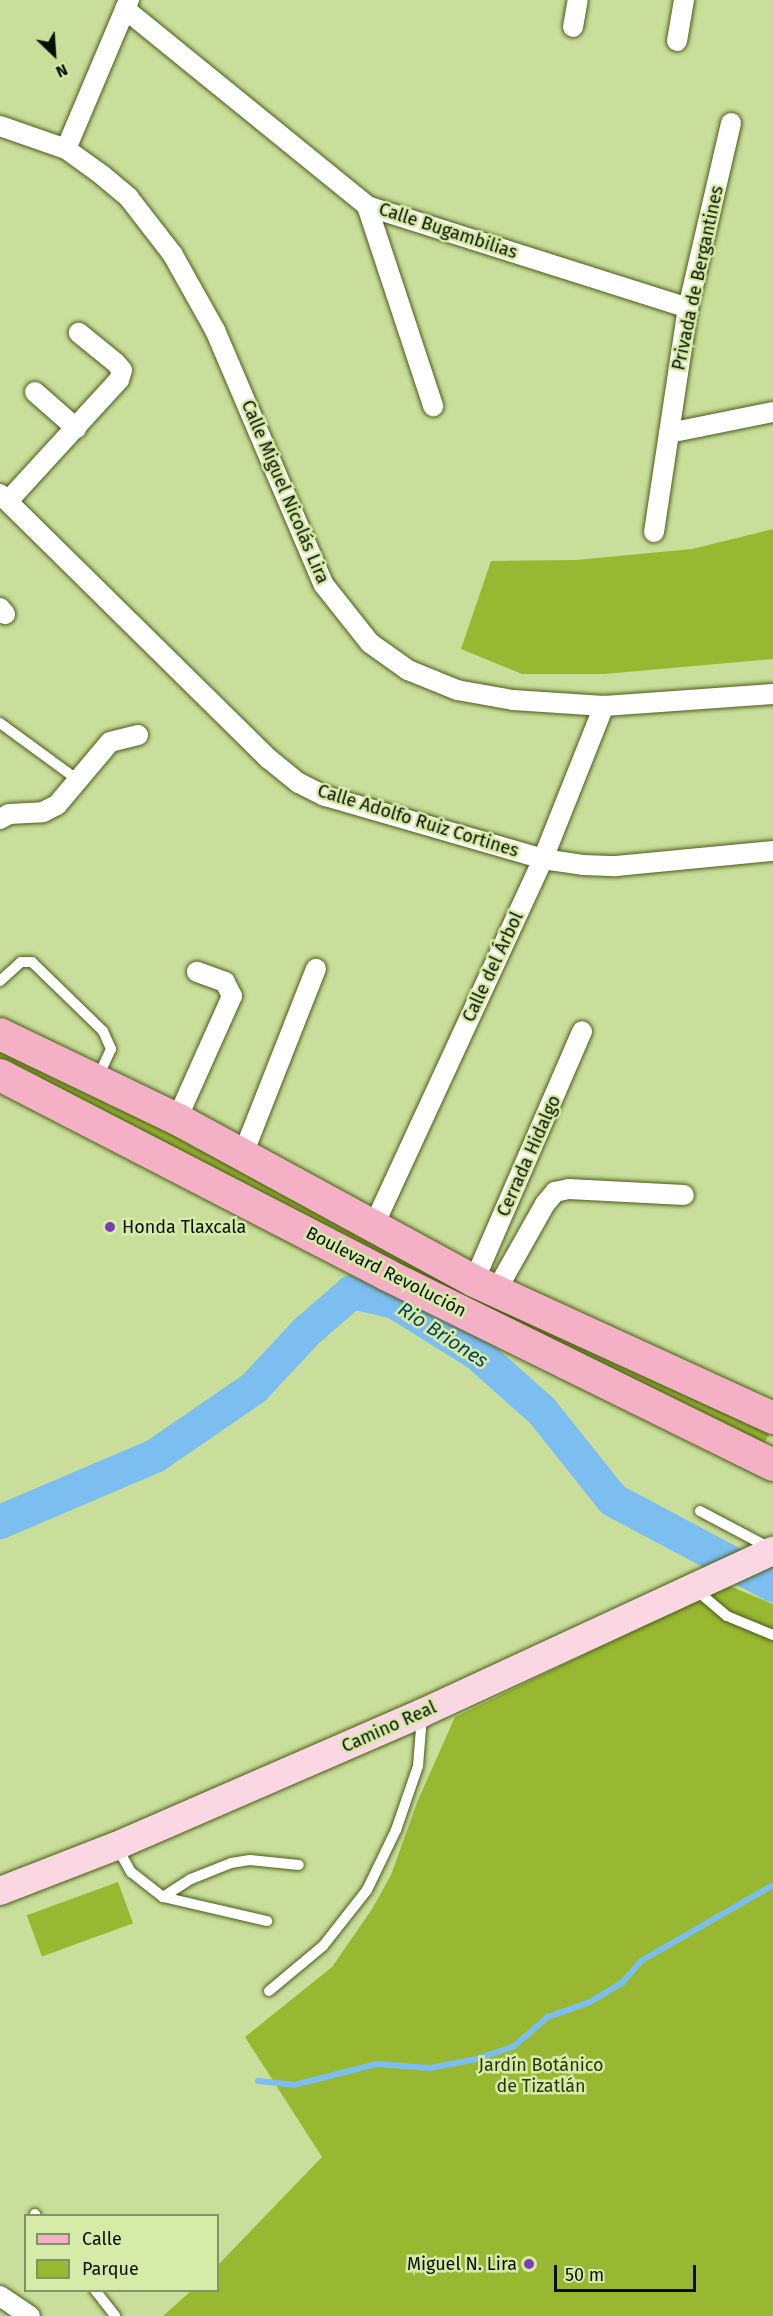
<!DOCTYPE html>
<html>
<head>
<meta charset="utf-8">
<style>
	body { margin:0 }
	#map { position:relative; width:773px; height:2316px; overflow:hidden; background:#c9de9a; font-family:"Fira Sans",sans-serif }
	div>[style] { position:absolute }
	.green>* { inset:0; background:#98b831; transform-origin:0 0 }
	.stream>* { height:6px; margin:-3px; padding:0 3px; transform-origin:3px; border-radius:3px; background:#7cbef0 }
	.river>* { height:34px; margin:-17px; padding:0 17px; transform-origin:17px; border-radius:17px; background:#7cbef0 }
	.roads { filter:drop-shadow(0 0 2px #4a5b19) drop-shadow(0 0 2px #4a5b19) }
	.service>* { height:10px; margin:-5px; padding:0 5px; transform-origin:5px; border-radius:5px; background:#fff }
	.minor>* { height:20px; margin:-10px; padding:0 10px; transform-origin:10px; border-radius:10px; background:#fff }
	.secondary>* { height:28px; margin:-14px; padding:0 14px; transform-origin:14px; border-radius:14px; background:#fad7e2 }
	.primary>* { height:32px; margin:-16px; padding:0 16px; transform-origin:16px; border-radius:16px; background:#f4b0c4 }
	.dots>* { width:16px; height:16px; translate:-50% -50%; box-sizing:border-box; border:3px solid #d6eba7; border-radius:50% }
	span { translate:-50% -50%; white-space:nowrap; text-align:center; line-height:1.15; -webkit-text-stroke:5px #d6eba7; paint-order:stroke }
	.street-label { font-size:18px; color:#090f00 }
	.poi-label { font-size:18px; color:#090f00 }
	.left { translate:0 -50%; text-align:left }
	.right { translate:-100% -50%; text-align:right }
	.park-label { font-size:18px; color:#2a3600 }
	.water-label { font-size:20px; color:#0b4061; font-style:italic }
	.legend { position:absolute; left:24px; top:2214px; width:195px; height:78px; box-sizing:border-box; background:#d6eba7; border:2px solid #849364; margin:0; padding:8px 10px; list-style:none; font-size:18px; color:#090f00 }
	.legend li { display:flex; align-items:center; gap:12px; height:30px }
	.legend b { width:30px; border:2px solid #849364 }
	.north { position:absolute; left:24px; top:24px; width:60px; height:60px; -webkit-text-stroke:4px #d6eba7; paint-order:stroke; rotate:155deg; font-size:16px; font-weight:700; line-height:24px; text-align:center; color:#090f00 }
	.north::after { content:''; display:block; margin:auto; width:21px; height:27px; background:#090f00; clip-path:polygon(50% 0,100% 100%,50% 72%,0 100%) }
	.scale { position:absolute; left:554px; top:2265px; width:142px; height:27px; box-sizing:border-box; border:3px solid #090f00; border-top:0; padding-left:8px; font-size:18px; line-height:21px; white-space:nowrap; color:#090f00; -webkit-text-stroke:4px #d6eba7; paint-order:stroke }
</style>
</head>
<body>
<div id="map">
	<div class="green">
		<div style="clip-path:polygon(773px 529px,773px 659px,604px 674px,522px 674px,461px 649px,491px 561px,576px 560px,692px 549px)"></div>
		<div style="left:0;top:1043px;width:520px;height:23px;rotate:27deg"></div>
		<div style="left:503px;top:1299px;width:298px;height:21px;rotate:25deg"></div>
		<div style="clip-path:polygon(720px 1582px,773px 1604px,773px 2316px,163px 2316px,191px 2291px,218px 2290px,218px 2265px,322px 2157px,245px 2037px,332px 1967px,372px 1909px,391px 1875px,418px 1800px,455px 1717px,697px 1600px)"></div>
		<div style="left:118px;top:1882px;width:44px;height:97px;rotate:70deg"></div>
	</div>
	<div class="stream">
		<div style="left:258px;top:2081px;width:36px;rotate:6deg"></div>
		<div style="left:294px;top:2085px;width:86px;rotate:-14.2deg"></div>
		<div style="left:377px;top:2064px;width:53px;rotate:4.3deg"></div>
		<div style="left:430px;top:2068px;width:48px;rotate:-10.8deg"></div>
		<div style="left:477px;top:2059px;width:39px;rotate:-19deg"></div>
		<div style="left:514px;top:2046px;width:45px;rotate:-40.5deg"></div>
		<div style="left:548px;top:2017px;width:45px;rotate:-19.7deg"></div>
		<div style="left:590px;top:2002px;width:37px;rotate:-31deg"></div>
		<div style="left:622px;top:1983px;width:29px;rotate:-49deg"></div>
		<div style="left:641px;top:1961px;width:152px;rotate:-29.9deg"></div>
	</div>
	<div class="river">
		<div style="left:0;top:1522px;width:168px;rotate:-23.1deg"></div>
		<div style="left:155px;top:1456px;width:120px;rotate:-34.5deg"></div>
		<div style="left:254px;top:1388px;width:76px;rotate:-47.1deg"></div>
		<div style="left:306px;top:1332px;width:61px;rotate:-41deg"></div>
		<div style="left:352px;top:1292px;width:44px;rotate:13.1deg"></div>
		<div style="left:395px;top:1302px;width:97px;rotate:31.9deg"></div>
		<div style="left:477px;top:1353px;width:87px;rotate:41.7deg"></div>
		<div style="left:542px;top:1411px;width:114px;rotate:51.4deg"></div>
		<div style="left:613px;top:1500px;width:181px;rotate:28deg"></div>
	</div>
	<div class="roads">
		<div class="service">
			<div style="left:0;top:723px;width:97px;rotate:36.2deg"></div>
			<div style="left:0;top:981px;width:28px;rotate:-42deg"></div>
			<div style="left:21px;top:962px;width:11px"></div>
			<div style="left:32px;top:962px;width:99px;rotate:44.2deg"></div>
			<div style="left:103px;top:1031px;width:20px;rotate:66deg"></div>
			<div style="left:111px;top:1049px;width:31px;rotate:115deg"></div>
			<div style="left:700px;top:1511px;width:79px;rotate:27.9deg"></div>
			<div style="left:695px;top:1589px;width:42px;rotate:40.2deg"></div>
			<div style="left:727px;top:1616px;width:50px;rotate:22.4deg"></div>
			<div style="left:117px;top:1847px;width:29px;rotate:61deg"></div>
			<div style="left:131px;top:1872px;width:41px;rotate:38deg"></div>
			<div style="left:163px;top:1897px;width:107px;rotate:13deg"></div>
			<div style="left:163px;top:1897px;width:33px;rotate:-33deg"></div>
			<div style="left:191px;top:1879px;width:43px;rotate:-21.8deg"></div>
			<div style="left:231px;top:1863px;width:19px;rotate:-9deg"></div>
			<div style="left:250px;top:1860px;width:49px;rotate:5.8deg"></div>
			<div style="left:269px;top:1991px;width:70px;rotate:-39.8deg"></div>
			<div style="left:323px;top:1946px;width:71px;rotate:-51.8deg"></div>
			<div style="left:367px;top:1890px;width:67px;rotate:-64.2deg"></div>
			<div style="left:396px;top:1830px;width:68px;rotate:-71deg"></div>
			<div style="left:418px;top:1766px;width:50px;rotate:-85.4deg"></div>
			<div style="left:35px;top:2214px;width:2px;rotate:63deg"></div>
			<div style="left:95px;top:2290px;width:33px;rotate:52deg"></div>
		</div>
		<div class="minor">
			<div style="left:125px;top:9px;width:312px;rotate:39.1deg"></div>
			<div style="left:367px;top:206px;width:337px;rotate:17.6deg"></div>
			<div style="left:573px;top:27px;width:27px;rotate:-80deg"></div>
			<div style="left:677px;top:41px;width:42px;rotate:-80.3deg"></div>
			<div style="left:0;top:126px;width:70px;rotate:19.2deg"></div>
			<div style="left:66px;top:149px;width:44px;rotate:35.8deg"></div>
			<div style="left:102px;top:175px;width:35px;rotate:40deg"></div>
			<div style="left:129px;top:198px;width:72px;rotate:52.3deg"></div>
			<div style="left:173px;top:255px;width:86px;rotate:60.8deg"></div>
			<div style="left:215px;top:330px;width:277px;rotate:66.9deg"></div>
			<div style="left:324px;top:585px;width:74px;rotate:51.6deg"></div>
			<div style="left:370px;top:643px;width:47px;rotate:35.4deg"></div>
			<div style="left:408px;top:670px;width:53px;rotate:22.2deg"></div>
			<div style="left:457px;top:690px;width:57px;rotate:10.1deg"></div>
			<div style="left:513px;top:700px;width:91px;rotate:3.8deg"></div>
			<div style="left:604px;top:706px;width:169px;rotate:-4.1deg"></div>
			<div style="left:66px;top:149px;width:162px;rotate:-67.1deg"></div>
			<div style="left:367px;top:206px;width:211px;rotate:71.7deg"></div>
			<div style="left:35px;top:392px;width:55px;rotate:41.3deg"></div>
			<div style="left:669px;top:433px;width:106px;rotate:-11.4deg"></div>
			<div style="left:0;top:494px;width:378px;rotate:44.6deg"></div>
			<div style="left:269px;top:759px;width:38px;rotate:39deg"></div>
			<div style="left:299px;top:783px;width:29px;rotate:27deg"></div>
			<div style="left:325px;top:796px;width:227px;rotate:16.1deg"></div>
			<div style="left:543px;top:859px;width:40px;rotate:8.5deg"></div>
			<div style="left:583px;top:865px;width:33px;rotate:2deg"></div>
			<div style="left:616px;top:866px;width:158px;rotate:-5.5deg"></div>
			<div style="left:8px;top:501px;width:164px;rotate:-47.5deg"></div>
			<div style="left:119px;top:380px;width:10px;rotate:-73deg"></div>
			<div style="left:122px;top:370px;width:9px;rotate:-131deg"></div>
			<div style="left:116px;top:363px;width:48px;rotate:-141deg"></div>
			<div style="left:654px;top:532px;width:227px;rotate:-81.4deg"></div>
			<div style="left:688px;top:308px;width:190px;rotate:-76.9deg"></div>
			<div style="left:0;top:608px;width:8px;rotate:50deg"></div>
			<div style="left:0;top:819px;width:10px;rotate:-29deg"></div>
			<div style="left:9px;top:814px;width:34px;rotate:-3deg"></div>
			<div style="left:43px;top:812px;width:16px;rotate:-27deg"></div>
			<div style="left:57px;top:805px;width:82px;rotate:-49.9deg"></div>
			<div style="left:110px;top:742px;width:29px;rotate:-14deg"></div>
			<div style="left:177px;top:1119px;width:135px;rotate:-65.9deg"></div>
			<div style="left:232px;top:996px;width:16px;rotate:-117deg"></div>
			<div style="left:225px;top:982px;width:30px;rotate:-160deg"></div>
			<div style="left:243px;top:1154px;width:199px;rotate:-68.5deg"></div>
			<div style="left:374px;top:1225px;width:403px;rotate:-65.2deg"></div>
			<div style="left:543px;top:859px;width:165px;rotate:-68.3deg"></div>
			<div style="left:474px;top:1281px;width:272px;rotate:-66.6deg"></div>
			<div style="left:496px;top:1291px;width:100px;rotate:-60.6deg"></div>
			<div style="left:545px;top:1204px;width:16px;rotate:-50deg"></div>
			<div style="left:555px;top:1192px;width:14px;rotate:-12deg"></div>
			<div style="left:569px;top:1189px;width:115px;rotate:3deg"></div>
			<div style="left:0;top:2296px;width:36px;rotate:34deg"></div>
		</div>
		<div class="secondary">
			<div style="left:0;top:1891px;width:124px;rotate:-21.2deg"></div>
			<div style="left:116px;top:1846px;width:334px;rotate:-23.5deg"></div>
			<div style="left:422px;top:1713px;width:387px;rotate:-24.8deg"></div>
		</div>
		<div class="primary">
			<div style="left:0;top:1034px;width:196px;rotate:25.7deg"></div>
			<div style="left:177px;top:1119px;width:338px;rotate:28.6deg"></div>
			<div style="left:474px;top:1281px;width:329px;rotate:24.6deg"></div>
			<div style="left:0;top:1075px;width:436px;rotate:27.3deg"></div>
			<div style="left:387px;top:1275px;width:430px;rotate:26.2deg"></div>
		</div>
	</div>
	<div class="dots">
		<div style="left:110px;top:1227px;background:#7940b6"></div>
		<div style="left:529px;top:2264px;background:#7940b6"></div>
	</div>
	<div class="street-label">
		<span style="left:448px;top:231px;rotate:18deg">Calle Bugambilias</span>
		<span style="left:698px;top:278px;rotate:-78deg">Privada de Bergantines</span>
		<span style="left:285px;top:492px;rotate:67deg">Calle Miguel Nicolás Lira</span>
		<span style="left:418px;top:821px;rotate:17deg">Calle Adolfo Ruiz Cortines</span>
		<span style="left:493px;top:967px;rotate:-65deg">Calle del Árbol</span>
		<span style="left:529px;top:1156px;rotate:-66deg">Cerrada Hidalgo</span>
		<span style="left:386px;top:1272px;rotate:27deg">Boulevard Revolución</span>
		<span style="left:389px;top:1727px;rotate:-24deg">Camino Real</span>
	</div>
	<div class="poi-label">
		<span class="left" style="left:122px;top:1227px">Honda Tlaxcala</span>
		<span class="right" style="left:517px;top:2264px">Miguel N. Lira</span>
	</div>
	<div class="park-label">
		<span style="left:541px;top:2076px">Jardín Botánico<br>de Tizatlán</span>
	</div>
	<div class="water-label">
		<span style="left:443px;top:1335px;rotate:33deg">Rio Briones</span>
	</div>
	<ul class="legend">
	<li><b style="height:8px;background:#f4b0c4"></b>Calle</li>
	<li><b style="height:16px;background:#98b831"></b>Parque</li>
	</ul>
	<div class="north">N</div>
	<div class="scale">50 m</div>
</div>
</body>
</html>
